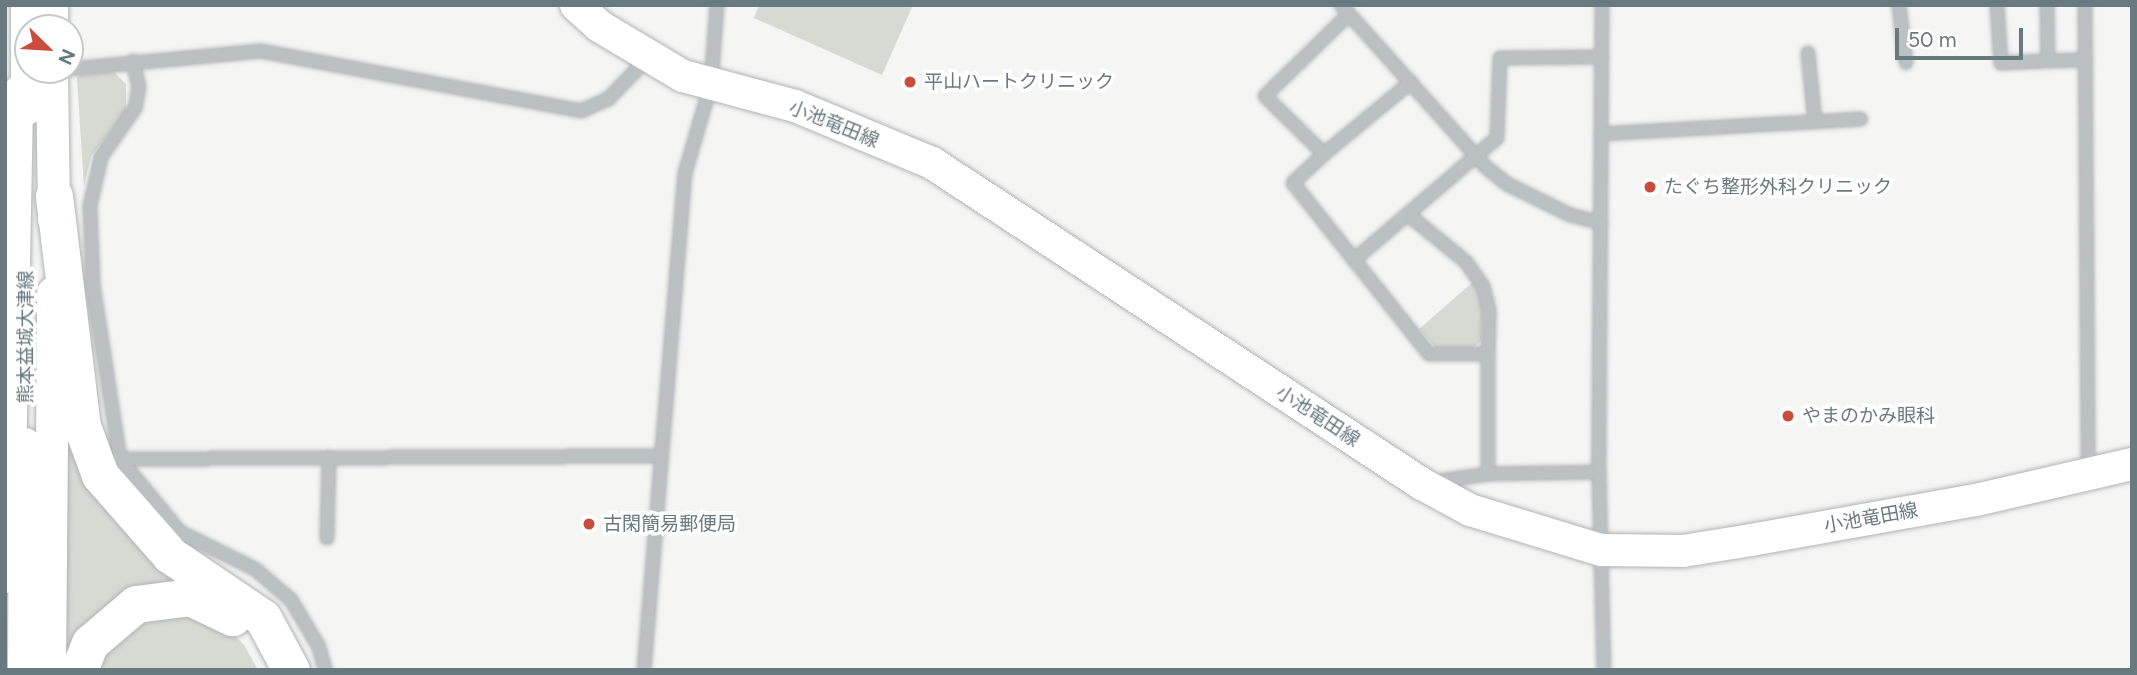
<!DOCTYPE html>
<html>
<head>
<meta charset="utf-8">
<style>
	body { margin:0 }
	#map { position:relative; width:2137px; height:675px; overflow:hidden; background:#f5f5f3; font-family:Figtree,"Noto Sans JP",sans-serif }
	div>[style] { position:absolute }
	.green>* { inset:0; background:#d6dad2 }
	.roads { filter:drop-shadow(0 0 2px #afb4b6) drop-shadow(0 0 2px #afb4b6) }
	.minor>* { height:12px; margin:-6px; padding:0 6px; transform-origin:6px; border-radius:6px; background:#bbc0c2 }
	.major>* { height:32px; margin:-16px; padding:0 16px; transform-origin:16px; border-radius:16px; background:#fff }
	.highway>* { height:37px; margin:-18.5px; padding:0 18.5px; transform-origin:18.5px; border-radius:18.5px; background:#fff }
	.dots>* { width:19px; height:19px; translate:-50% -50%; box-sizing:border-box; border:4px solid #fff; border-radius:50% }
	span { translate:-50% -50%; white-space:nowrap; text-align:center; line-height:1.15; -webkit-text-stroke:7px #fff; paint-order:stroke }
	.poi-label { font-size:19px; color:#697980 }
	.left { translate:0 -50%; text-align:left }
	.street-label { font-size:19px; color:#697980 }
	.frame { position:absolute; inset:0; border:7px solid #697980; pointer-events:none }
	.north { position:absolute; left:14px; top:14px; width:70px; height:70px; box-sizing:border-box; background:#fff; border:2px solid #c3c9cc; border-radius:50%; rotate:114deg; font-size:19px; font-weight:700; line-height:28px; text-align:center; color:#697980 }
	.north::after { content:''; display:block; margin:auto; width:24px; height:32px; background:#cb4b3d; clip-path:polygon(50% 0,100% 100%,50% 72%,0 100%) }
	.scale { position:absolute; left:1895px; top:28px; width:128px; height:32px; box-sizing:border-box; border:4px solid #697980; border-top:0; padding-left:9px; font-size:21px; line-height:24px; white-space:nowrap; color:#697980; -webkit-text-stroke:5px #fff; paint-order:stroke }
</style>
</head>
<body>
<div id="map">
	<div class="green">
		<div style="clip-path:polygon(759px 5px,913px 5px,882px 75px,754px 18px)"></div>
		<div style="clip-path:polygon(113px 71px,126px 84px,126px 111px,91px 156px,84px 186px,77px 79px,79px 75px)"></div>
		<div style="clip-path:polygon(1473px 282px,1483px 300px,1481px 341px,1472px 349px,1436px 348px,1419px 329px)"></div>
		<div style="clip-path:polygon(79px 439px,182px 566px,175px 589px,65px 660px,66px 441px)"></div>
		<div style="clip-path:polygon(182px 613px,225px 626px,244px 645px,258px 670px,92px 670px,139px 621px)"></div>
	</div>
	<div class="roads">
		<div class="minor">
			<div style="left:1341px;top:5px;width:217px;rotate:48.2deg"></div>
			<div style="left:1486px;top:167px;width:27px;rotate:39deg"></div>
			<div style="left:1507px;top:184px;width:70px;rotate:26.2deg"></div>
			<div style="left:1570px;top:215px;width:32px;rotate:14deg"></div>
			<div style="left:1602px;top:5px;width:467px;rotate:90.4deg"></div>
			<div style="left:1599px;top:472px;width:198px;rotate:88.6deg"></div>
			<div style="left:1899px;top:5px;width:58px;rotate:83.1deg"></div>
			<div style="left:1997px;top:5px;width:58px;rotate:86.1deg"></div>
			<div style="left:2001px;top:63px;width:47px;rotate:-2.4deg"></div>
			<div style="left:2047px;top:5px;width:56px;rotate:89deg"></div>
			<div style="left:2048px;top:61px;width:38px;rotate:-2deg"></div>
			<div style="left:2085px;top:5px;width:466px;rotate:89.6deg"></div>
			<div style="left:1349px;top:14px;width:117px;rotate:135.7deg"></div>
			<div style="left:1265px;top:96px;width:83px;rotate:44.5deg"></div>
			<div style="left:1324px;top:154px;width:42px;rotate:136.9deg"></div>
			<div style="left:1293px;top:183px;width:218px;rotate:51.5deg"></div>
			<div style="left:1429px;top:354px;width:59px"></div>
			<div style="left:1488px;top:354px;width:120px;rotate:90deg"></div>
			<div style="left:1808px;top:53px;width:69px;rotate:84.2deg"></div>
			<div style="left:133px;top:61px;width:26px;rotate:77deg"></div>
			<div style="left:139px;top:86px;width:22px;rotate:100deg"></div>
			<div style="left:135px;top:108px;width:60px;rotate:124.8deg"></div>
			<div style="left:101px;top:157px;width:50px;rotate:102.7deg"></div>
			<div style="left:90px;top:206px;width:79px;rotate:87.8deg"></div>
			<div style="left:93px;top:285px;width:176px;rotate:81.2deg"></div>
			<div style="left:120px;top:459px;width:94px;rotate:50.6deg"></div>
			<div style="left:180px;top:532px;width:84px;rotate:26.3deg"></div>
			<div style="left:255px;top:569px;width:48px;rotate:40.7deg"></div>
			<div style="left:291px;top:600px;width:55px;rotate:59.2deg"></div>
			<div style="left:319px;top:647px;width:24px;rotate:75deg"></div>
			<div style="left:70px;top:69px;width:192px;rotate:-5.4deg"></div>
			<div style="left:261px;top:51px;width:326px;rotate:10.6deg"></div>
			<div style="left:581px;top:111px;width:30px;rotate:-24deg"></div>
			<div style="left:608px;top:99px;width:57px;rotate:-45.7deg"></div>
			<div style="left:1601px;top:134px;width:260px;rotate:-3.3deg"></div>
			<div style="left:1324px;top:154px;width:113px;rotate:-39.6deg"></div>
			<div style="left:1410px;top:216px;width:72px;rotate:39.4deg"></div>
			<div style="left:1466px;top:262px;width:29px;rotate:55deg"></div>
			<div style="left:1483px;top:286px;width:25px;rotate:76deg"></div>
			<div style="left:1489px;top:310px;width:44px;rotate:91.3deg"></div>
			<div style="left:1354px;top:260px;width:188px;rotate:-40.5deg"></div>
			<div style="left:1497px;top:138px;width:80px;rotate:-87.9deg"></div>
			<div style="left:1500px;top:58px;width:102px;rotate:-0.6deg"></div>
			<div style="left:120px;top:459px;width:541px;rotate:-0.32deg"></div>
			<div style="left:1432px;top:482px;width:57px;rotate:-8.1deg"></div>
			<div style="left:1488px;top:474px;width:111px;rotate:-1deg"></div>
			<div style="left:327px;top:538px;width:81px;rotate:-88.6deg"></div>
			<div style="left:644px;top:670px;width:499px;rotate:-85.3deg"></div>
			<div style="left:685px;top:173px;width:93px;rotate:-73.7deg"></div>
			<div style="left:711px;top:84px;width:79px;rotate:-85.7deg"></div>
		</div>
		<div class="major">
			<div style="left:27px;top:5px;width:104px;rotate:90deg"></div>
			<div style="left:576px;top:5px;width:31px;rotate:42deg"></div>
			<div style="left:599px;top:26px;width:98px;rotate:30.8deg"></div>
			<div style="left:683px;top:76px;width:116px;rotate:15deg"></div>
			<div style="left:795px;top:106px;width:148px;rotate:22.6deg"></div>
			<div style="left:932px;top:163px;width:586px;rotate:33.23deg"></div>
			<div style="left:1422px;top:484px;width:55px;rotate:28.4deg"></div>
			<div style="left:1470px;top:510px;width:137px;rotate:17deg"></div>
			<div style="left:1601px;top:550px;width:82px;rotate:0.7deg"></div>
			<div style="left:1683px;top:551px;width:69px;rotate:-9.2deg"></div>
			<div style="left:1751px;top:540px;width:229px;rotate:-10.1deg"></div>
			<div style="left:1976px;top:500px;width:160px;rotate:-13deg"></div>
			<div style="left:52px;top:28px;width:23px;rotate:-90deg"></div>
			<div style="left:52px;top:70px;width:150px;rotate:89.2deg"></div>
			<div style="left:24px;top:670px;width:226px;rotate:-89.7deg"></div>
			<div style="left:50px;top:670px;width:377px;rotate:-89.5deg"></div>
		</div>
		<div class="highway">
			<div style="left:54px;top:196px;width:232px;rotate:83.1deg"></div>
			<div style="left:82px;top:426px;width:52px;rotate:69.8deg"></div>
			<div style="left:100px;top:475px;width:106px;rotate:48.8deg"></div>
			<div style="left:170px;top:555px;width:112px;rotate:34.1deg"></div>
			<div style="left:263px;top:618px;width:59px;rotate:61.7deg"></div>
			<div style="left:5px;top:574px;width:474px;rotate:-88.9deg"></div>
			<div style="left:14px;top:100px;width:19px;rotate:-47deg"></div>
			<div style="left:79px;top:670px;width:29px;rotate:-68deg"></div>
			<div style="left:90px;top:643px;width:60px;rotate:-40.3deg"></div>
			<div style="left:136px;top:604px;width:54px;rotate:-7.4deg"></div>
			<div style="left:190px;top:597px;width:47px;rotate:25.5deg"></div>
		</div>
	</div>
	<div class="dots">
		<div style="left:910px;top:82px;background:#cb4b3d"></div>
		<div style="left:1650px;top:187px;background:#cb4b3d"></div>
		<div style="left:1788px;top:416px;background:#cb4b3d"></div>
		<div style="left:589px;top:524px;background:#cb4b3d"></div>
	</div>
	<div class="poi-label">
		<span class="left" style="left:924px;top:82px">平山ハートクリニック</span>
		<span class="left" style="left:1664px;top:187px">たぐち整形外科クリニック</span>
		<span class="left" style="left:1802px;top:416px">やまのかみ眼科</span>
		<span class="left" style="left:603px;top:524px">古閑簡易郵便局</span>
	</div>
	<div class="street-label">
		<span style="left:834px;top:124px;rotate:22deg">小池竜田線</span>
		<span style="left:26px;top:337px;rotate:-90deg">熊本益城大津線</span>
		<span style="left:1318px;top:416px;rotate:33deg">小池竜田線</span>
		<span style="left:1871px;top:518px;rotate:-10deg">小池竜田線</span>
	</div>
	<div class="frame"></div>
	<div class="north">N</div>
	<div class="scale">50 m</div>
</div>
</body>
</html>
